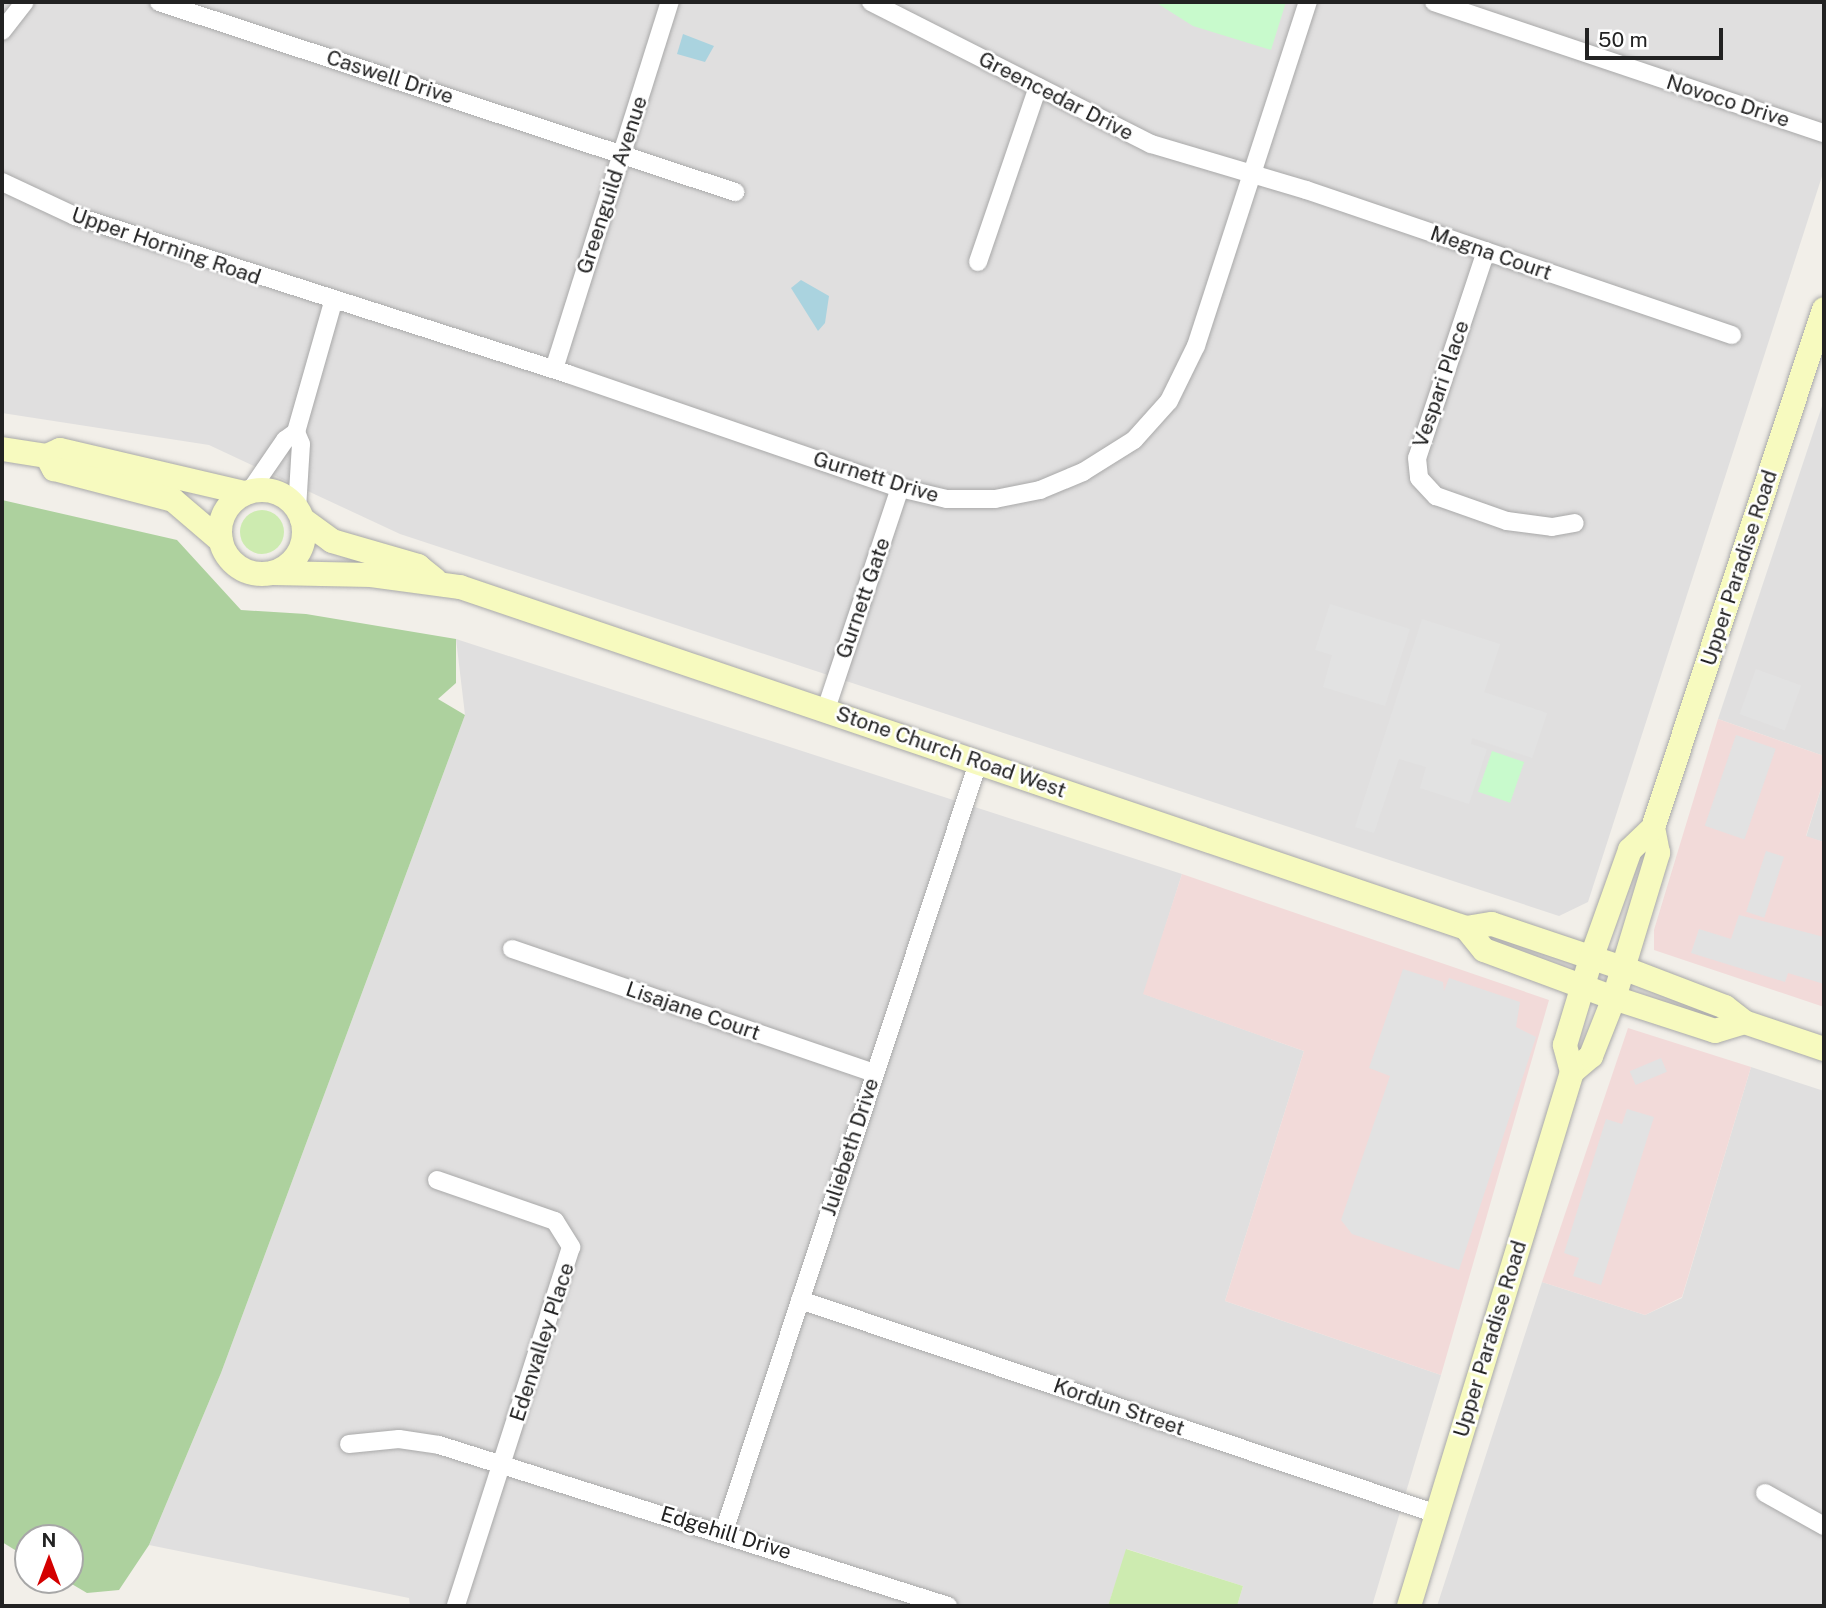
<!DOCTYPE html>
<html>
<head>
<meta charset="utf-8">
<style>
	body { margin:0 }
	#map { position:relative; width:1826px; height:1608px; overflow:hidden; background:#f2efe9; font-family:"Public Sans",sans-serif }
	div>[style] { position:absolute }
	.residential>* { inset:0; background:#e0dfdf }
	.commercial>* { inset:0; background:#f2dad9 }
	.grass>* { inset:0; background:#cdebb0 }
	.round { border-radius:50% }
	.forest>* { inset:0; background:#add19e }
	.park>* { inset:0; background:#c8facc; transform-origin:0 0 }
	.parking>* { inset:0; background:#e2e2e2; transform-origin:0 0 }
	.water>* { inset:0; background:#aad3df }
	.roads { filter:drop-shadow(0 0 2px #a9a9a9) drop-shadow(0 0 2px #a9a9a9) }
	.minor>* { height:18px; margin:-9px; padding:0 9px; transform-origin:9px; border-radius:9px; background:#fff }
	.secondary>* { height:24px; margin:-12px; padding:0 12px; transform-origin:12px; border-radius:12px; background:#f7fabf }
	.secondary>.ring { margin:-12px; padding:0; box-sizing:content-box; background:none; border:24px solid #f7fabf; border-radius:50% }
	span { translate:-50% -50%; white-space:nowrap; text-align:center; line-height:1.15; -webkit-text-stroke:5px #fff; paint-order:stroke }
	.street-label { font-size:21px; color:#222 }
	.frame { position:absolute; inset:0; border:4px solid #222; pointer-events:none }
	.north { position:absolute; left:14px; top:1524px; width:70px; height:70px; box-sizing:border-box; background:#fff; border:2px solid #a7a7a7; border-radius:50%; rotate:0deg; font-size:19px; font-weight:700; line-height:28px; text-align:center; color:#222 }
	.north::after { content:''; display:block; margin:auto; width:24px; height:32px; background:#d40000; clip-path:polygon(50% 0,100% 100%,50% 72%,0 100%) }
	.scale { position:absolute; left:1585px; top:28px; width:138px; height:32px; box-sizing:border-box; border:4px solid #222; border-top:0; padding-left:9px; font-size:21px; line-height:24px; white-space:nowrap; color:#222; -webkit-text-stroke:5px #fff; paint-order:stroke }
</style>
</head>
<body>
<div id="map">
	<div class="residential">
		<div style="clip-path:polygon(2px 2px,1824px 2px,1824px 170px,1588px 902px,1559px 916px,400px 534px,209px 445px,2px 413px)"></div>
		<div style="clip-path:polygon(1824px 400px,1824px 756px,1718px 719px)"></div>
		<div style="clip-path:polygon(456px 639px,1182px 874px,1144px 994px,1304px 1051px,1225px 1301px,1441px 1375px,1372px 1606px,1237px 1606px,1243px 1586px,1127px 1549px,1108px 1606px,410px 1606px,409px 1598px,149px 1545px,221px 1373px,465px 715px)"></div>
		<div style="clip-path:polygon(1824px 779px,1824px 842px,1806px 837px)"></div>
		<div style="clip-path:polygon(1751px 1067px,1824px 1091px,1824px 1606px,1437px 1606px,1542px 1282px,1645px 1315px,1682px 1298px)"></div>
	</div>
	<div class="commercial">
		<div style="clip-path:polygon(1718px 719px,1824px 756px,1824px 779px,1806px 836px,1824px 842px,1824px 1007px,1654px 950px,1654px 930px)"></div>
		<div style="clip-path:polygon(1182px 874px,1549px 1000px,1441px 1375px,1225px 1301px,1304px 1051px,1143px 994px)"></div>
		<div style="clip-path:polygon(1628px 1028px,1751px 1067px,1682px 1297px,1645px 1315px,1542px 1282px)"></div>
	</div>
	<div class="grass">
		<div class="round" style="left:240px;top:510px;width:44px;height:44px"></div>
		<div style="clip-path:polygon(1126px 1549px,1243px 1586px,1237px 1606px,1108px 1606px)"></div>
	</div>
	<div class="forest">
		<div style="clip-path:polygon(2px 500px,177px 540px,241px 610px,306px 614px,456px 639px,456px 683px,438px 699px,465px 715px,221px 1373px,149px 1545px,119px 1590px,87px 1593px,65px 1580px,70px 1580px,70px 1538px,28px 1538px,28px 1558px,2px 1542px)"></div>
	</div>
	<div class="park">
		<div style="clip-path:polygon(1155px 2px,1286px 2px,1271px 50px,1193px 26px)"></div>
		<div style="left:1492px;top:751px;width:34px;height:43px;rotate:19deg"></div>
	</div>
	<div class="parking">
		<div style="clip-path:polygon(1330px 604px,1410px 629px,1385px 706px,1323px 687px,1332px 655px,1315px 650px)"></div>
		<div style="clip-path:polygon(1422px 619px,1500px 644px,1484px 692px,1547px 713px,1532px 758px,1472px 738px,1471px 744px,1487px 749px,1469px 804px,1420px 788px,1426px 767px,1399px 759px,1374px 833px,1355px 827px)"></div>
		<div style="left:1756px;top:669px;width:48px;height:48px;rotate:20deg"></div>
		<div style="left:1736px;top:735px;width:42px;height:96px;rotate:19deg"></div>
		<div style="left:1766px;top:851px;width:19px;height:64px;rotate:18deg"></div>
		<div style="clip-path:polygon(1739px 915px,1824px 937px,1824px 984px,1788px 973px,1785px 982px,1691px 953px,1699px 929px,1731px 939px)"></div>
		<div style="clip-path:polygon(1403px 969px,1443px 982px,1444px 991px,1449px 978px,1520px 1002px,1516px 1027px,1536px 1037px,1459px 1270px,1352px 1234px,1341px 1220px,1390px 1076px,1369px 1068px)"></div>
		<div style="left:1661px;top:1058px;width:15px;height:34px;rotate:67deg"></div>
		<div style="clip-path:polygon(1627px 1109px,1654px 1117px,1601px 1285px,1573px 1276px,1579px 1258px,1564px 1253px,1606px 1119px,1622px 1124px)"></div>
	</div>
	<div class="water">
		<div style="clip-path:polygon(683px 34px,714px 46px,705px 62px,677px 54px)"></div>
		<div style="clip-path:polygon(801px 280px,829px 296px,825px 323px,818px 331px,791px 288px)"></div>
	</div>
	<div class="roads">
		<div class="minor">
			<div style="left:159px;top:2px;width:607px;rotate:18.26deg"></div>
			<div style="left:871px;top:2px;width:314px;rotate:26.9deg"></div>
			<div style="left:1151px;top:144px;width:162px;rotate:16.5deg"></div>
			<div style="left:1306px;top:190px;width:450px;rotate:18.8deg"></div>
			<div style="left:1434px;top:2px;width:411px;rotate:18.6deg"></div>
			<div style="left:2px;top:31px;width:37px;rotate:-52deg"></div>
			<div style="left:2px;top:182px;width:81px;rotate:25deg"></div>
			<div style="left:75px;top:216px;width:518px;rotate:17.77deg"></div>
			<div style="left:568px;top:374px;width:351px;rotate:19deg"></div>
			<div style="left:900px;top:488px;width:48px;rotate:13.2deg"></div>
			<div style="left:947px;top:499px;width:48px"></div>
			<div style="left:995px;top:499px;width:46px;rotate:-11.3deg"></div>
			<div style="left:1040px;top:490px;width:47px;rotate:-22.7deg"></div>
			<div style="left:1083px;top:472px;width:60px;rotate:-32.1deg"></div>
			<div style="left:1134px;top:440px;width:52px;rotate:-48.1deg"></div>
			<div style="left:1169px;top:401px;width:61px;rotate:-63.9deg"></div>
			<div style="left:1196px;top:346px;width:362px;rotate:-72deg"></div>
			<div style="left:1486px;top:251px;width:218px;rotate:108.4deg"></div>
			<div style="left:1417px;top:458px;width:20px;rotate:84deg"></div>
			<div style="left:1419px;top:478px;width:25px;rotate:47deg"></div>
			<div style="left:1436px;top:496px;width:75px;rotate:19.4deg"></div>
			<div style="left:1507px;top:521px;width:45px;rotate:7.6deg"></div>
			<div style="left:1552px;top:527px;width:23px;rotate:-10deg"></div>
			<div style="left:978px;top:262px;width:185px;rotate:-71.1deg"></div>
			<div style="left:554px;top:369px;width:385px;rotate:-72.5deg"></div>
			<div style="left:250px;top:491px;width:62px;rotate:-55.5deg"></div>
			<div style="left:285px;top:440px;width:14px;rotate:-36deg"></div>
			<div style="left:297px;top:509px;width:65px;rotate:-86.5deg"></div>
			<div style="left:301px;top:444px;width:13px;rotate:-113deg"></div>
			<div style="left:296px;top:432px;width:135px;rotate:-74.1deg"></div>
			<div style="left:826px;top:709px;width:233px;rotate:-71.5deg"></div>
			<div style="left:512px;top:949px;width:383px;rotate:18.9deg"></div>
			<div style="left:437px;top:1180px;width:125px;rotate:19.2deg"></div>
			<div style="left:555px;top:1221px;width:31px;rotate:58deg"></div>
			<div style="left:571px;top:1247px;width:377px;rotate:107.8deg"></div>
			<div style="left:800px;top:1300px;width:672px;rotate:18.57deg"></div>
			<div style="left:349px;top:1444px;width:50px;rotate:-5.7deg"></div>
			<div style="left:399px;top:1439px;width:40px;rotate:8.5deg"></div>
			<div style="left:439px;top:1445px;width:534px;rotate:17.55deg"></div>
			<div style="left:1765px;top:1493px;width:68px;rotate:29.2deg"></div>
			<div style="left:724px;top:1531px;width:809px;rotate:-71.7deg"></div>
		</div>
		<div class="secondary">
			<div style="left:2px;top:449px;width:46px;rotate:8.8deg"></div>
			<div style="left:47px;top:456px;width:14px;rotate:-25deg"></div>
			<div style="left:60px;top:450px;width:190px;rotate:13.1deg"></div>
			<div style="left:47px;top:456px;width:15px;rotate:62deg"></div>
			<div style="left:54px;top:469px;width:123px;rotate:14.6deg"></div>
			<div style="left:173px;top:500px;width:63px;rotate:40.5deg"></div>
			<div class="ring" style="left:220px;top:490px;width:60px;height:60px"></div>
			<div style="left:302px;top:519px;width:37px;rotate:36deg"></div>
			<div style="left:332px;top:541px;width:90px;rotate:16.2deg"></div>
			<div style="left:418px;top:566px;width:22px;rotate:39deg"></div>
			<div style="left:273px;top:573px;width:98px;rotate:1.2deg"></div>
			<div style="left:371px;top:575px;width:90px;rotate:7.7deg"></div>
			<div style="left:460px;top:587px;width:1062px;rotate:18.72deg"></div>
			<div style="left:1466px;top:928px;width:26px;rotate:-9deg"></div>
			<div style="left:1492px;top:924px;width:138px;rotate:18.6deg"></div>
			<div style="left:1623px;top:968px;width:109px;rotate:20.9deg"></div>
			<div style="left:1725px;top:1007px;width:24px;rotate:38deg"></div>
			<div style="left:1744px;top:1022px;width:84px;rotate:18.6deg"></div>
			<div style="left:1466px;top:928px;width:28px;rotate:51deg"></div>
			<div style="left:1484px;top:950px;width:139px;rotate:20.3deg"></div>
			<div style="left:1614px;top:998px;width:106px;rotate:18.1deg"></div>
			<div style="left:1715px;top:1031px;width:30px;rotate:-17deg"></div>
			<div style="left:1572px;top:1072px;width:25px;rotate:-40deg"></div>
			<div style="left:1591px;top:1056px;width:62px;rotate:-68.4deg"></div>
			<div style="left:1614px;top:998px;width:152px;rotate:-73.1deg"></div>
			<div style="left:1658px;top:853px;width:25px;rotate:-101deg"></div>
			<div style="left:1653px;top:828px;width:546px;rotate:-71.76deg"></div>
			<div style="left:1409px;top:1606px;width:558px;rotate:-73.03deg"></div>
			<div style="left:1572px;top:1072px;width:28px;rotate:-105deg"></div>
			<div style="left:1565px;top:1045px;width:90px;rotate:-73.2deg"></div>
			<div style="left:1591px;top:959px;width:116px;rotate:-70.3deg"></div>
			<div style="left:1630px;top:850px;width:32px;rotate:-44deg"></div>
		</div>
	</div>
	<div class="street-label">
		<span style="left:390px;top:77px;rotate:18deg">Caswell Drive</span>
		<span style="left:1056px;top:96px;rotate:27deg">Greencedar Drive</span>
		<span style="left:1728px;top:101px;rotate:18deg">Novoco Drive</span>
		<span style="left:612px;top:185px;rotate:-72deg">Greenguild Avenue</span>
		<span style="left:166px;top:246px;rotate:19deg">Upper Horning Road</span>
		<span style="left:1491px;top:253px;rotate:19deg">Megna Court</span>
		<span style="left:1441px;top:384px;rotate:-71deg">Vespari Place</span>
		<span style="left:876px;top:477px;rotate:17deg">Gurnett Drive</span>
		<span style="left:1739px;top:568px;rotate:-72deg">Upper Paradise Road</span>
		<span style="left:863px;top:598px;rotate:-71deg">Gurnett Gate</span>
		<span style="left:951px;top:752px;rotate:19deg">Stone Church Road West</span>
		<span style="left:693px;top:1011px;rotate:19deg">Lisajane Court</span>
		<span style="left:850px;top:1147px;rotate:-72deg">Juliebeth Drive</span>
		<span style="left:1490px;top:1339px;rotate:-73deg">Upper Paradise Road</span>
		<span style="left:542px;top:1342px;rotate:-72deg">Edenvalley Place</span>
		<span style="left:1119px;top:1407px;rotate:19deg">Kordun Street</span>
		<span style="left:726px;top:1533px;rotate:17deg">Edgehill Drive</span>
	</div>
	<div class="frame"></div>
	<div class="north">N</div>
	<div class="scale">50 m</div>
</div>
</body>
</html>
